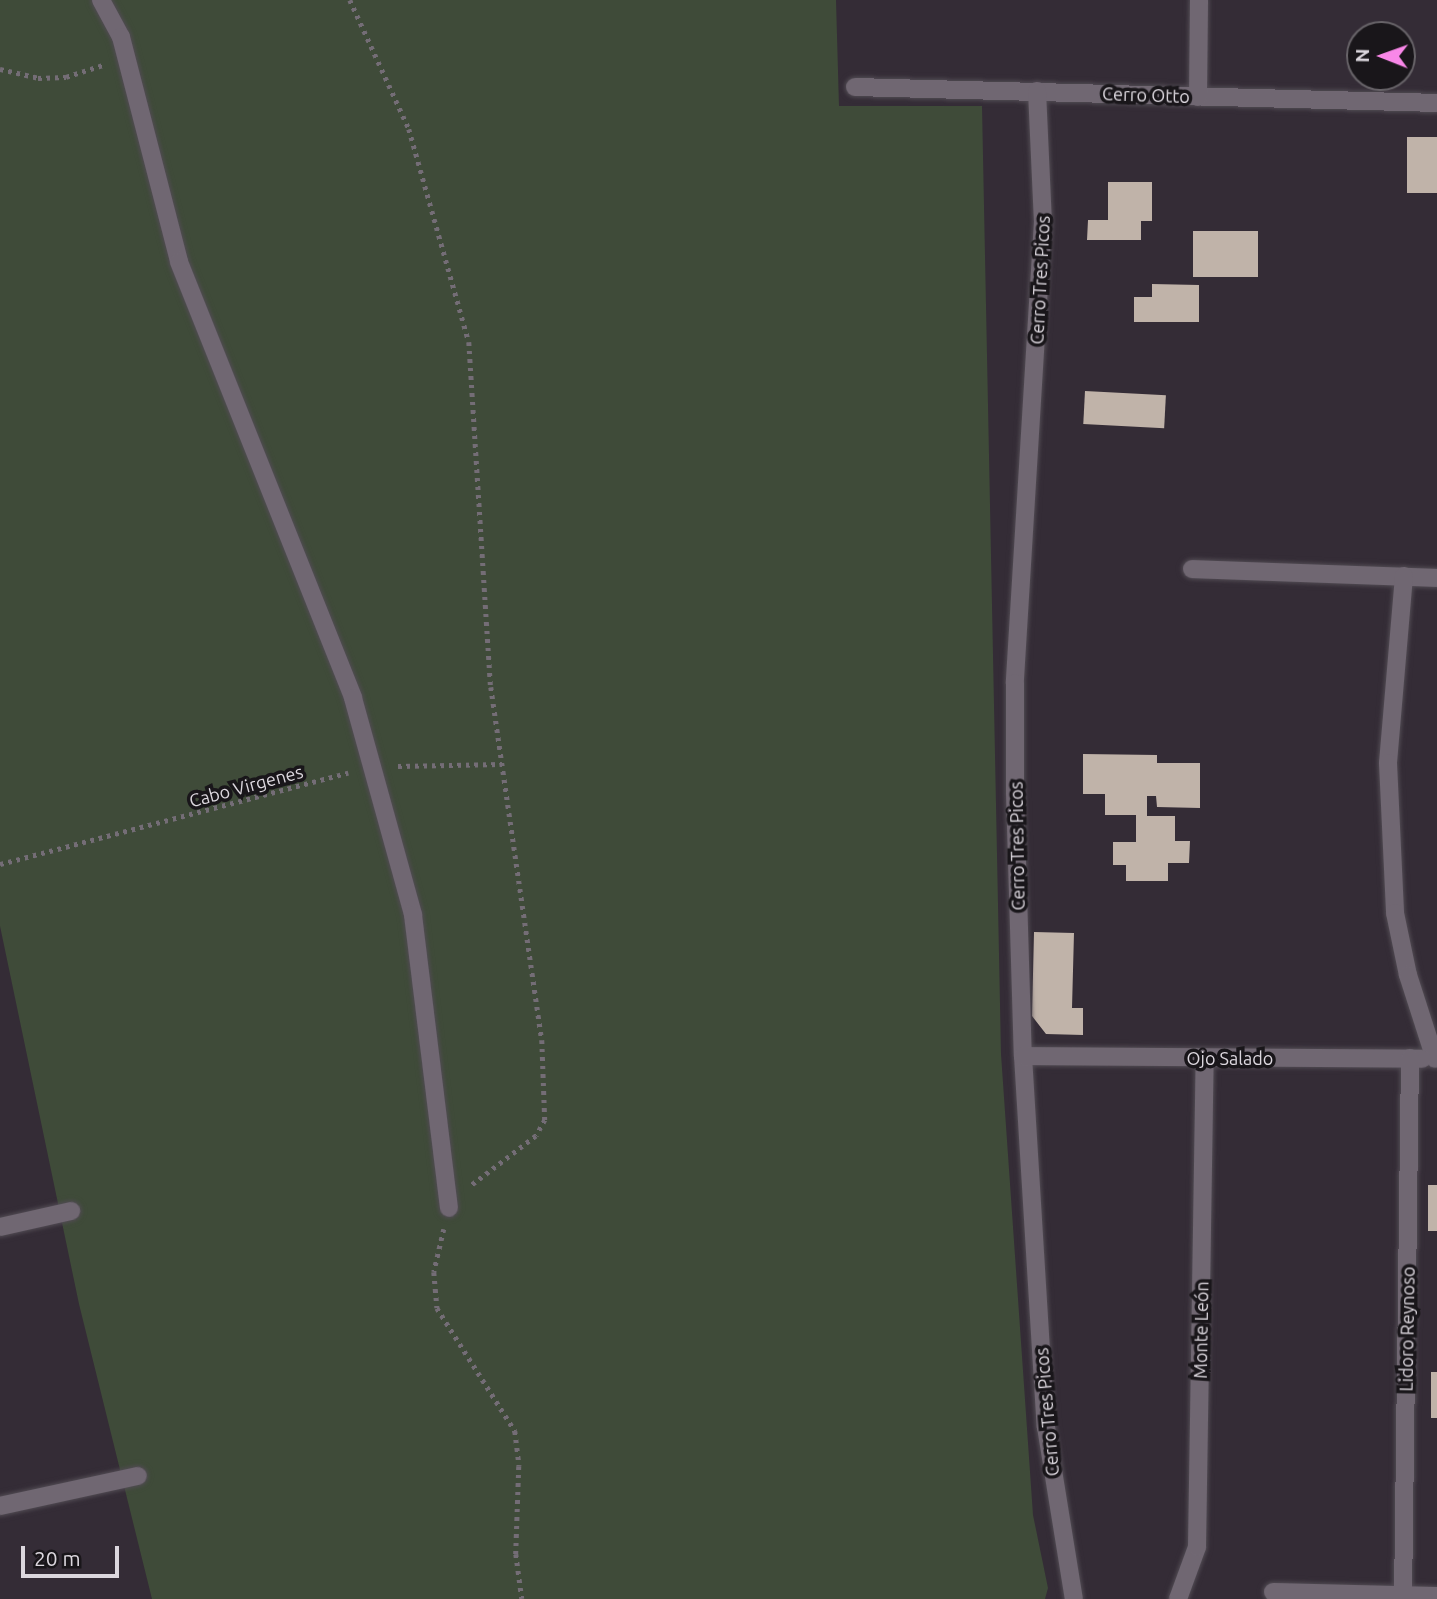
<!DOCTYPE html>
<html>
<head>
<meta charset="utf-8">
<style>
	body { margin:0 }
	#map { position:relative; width:1437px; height:1599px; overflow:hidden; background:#342c36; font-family:Ubuntu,sans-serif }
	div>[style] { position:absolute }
	.green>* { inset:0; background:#3f4b39 }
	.building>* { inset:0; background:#c0b3a9; transform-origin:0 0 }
	.path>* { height:4.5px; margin-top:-2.25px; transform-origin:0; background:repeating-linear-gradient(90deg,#746d76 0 3.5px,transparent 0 8.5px) }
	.roads { filter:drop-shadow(0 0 2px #514b53) drop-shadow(0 0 2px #514b53) }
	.minor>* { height:18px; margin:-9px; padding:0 9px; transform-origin:9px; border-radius:9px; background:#706772 }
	span { translate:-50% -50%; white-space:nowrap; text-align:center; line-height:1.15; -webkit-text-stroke:7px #19161a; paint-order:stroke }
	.street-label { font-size:18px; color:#dcd7de }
	.north { position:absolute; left:1346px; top:21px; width:70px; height:70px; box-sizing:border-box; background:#19161a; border:2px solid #676368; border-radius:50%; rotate:271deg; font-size:19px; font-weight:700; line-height:28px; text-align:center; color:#dcd7de }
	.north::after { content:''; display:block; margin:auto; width:24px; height:32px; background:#f987e8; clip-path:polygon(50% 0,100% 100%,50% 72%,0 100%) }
	.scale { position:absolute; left:21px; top:1546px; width:98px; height:32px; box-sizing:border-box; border:4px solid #dcd7de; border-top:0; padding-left:9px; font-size:21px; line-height:24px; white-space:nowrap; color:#dcd7de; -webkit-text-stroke:5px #19161a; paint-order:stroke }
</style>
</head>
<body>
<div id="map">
	<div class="green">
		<div style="clip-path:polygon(0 0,836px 0,839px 106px,982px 106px,1001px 1054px,1033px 1515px,1048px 1588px,1045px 1599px,152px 1599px,79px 1304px,0 926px)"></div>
	</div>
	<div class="building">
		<div style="left:1407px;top:137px;width:30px;height:56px"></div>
		<div style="clip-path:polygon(1108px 182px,1152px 182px,1152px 221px,1141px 221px,1141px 240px,1087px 240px,1088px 220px,1108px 220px)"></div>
		<div style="left:1193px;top:231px;width:65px;height:46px"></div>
		<div style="clip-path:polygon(1152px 284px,1199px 285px,1199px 322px,1134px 322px,1134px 297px,1152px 297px)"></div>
		<div style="left:1085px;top:391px;width:81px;height:33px;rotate:3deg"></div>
		<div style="clip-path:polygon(1083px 754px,1157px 755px,1157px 763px,1200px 763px,1200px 808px,1157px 807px,1156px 796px,1147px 796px,1147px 816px,1175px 816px,1175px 841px,1190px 841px,1189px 863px,1168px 863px,1168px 881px,1126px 881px,1126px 865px,1113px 865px,1113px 842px,1136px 842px,1136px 815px,1105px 815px,1105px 794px,1083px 794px)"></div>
		<div style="clip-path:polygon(1034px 932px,1074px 933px,1072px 1008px,1083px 1008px,1083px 1035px,1046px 1034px,1032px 1016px)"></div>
		<div style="left:1428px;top:1185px;width:9px;height:46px"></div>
		<div style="left:1431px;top:1372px;width:6px;height:46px"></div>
	</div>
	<div class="path">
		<div style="left:350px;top:0;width:142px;rotate:65.4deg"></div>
		<div style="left:409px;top:129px;width:221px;rotate:74.3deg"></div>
		<div style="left:469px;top:342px;width:346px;rotate:86.4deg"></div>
		<div style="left:491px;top:687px;width:357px;rotate:81.8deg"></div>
		<div style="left:542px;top:1040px;width:80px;rotate:87.9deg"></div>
		<div style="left:545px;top:1120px;width:18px;rotate:119deg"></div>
		<div style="left:536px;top:1136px;width:81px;rotate:142.6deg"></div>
		<div style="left:0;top:69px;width:39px;rotate:13deg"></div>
		<div style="left:38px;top:78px;width:28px;rotate:-2deg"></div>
		<div style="left:66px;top:77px;width:40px;rotate:-18deg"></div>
		<div style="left:398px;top:766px;width:104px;rotate:-1.1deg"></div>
		<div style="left:0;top:864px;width:360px;rotate:-14.7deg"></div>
		<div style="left:444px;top:1229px;width:44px;rotate:103.1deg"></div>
		<div style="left:434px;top:1272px;width:36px;rotate:85deg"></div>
		<div style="left:437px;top:1308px;width:146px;rotate:57.6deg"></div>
		<div style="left:515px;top:1431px;width:35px;rotate:83deg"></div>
		<div style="left:519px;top:1466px;width:88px;rotate:92deg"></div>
		<div style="left:516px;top:1554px;width:45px;rotate:82.4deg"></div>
	</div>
	<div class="roads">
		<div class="minor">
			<div style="left:101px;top:0;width:42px;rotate:61.6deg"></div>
			<div style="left:121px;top:37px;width:232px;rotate:75.5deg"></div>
			<div style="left:179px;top:262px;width:469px;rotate:68.2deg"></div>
			<div style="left:353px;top:698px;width:225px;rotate:74.5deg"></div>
			<div style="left:413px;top:915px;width:295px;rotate:83deg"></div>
			<div style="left:855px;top:87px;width:582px;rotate:1.57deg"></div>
			<div style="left:1037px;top:91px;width:130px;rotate:87.4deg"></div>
			<div style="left:1043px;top:221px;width:463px;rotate:93.5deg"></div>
			<div style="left:1015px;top:683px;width:110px;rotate:90deg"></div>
			<div style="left:1015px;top:793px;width:263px;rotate:88.3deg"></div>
			<div style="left:1023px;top:1056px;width:372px;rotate:86.5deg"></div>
			<div style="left:1046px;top:1427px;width:174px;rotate:80.8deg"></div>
			<div style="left:1198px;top:97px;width:97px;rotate:-89.4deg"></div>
			<div style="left:1192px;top:569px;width:245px;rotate:2.1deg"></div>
			<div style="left:1404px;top:576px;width:188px;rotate:94.9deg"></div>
			<div style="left:1388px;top:763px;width:150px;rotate:87.3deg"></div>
			<div style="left:1395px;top:913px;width:63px;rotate:78.2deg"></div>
			<div style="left:1408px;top:975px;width:88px;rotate:72.2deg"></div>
			<div style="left:1023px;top:1056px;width:399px;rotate:0.4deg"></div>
			<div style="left:0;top:1227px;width:73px;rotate:-12.7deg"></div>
			<div style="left:0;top:1506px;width:141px;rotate:-12.3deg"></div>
			<div style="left:1273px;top:1592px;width:164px;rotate:1.4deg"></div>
			<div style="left:1178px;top:1599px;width:55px;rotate:-69.9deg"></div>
			<div style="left:1197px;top:1547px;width:489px;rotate:-89.1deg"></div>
			<div style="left:1403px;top:1599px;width:541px;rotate:-89.26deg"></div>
		</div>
	</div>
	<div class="street-label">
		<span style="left:1146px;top:95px;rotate:2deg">Cerro Otto</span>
		<span style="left:1040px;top:280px;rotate:-87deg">Cerro Tres Picos</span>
		<span style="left:246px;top:786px;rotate:-15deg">Cabo Virgenes</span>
		<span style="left:1017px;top:846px;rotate:-91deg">Cerro Tres Picos</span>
		<span style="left:1230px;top:1058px">Ojo Salado</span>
		<span style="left:1407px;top:1329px;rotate:-89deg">Lidoro Reynoso</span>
		<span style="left:1201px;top:1330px;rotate:-89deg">Monte León</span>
		<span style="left:1047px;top:1412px;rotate:-95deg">Cerro Tres Picos</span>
	</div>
	<div class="north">N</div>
	<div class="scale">20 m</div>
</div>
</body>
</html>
